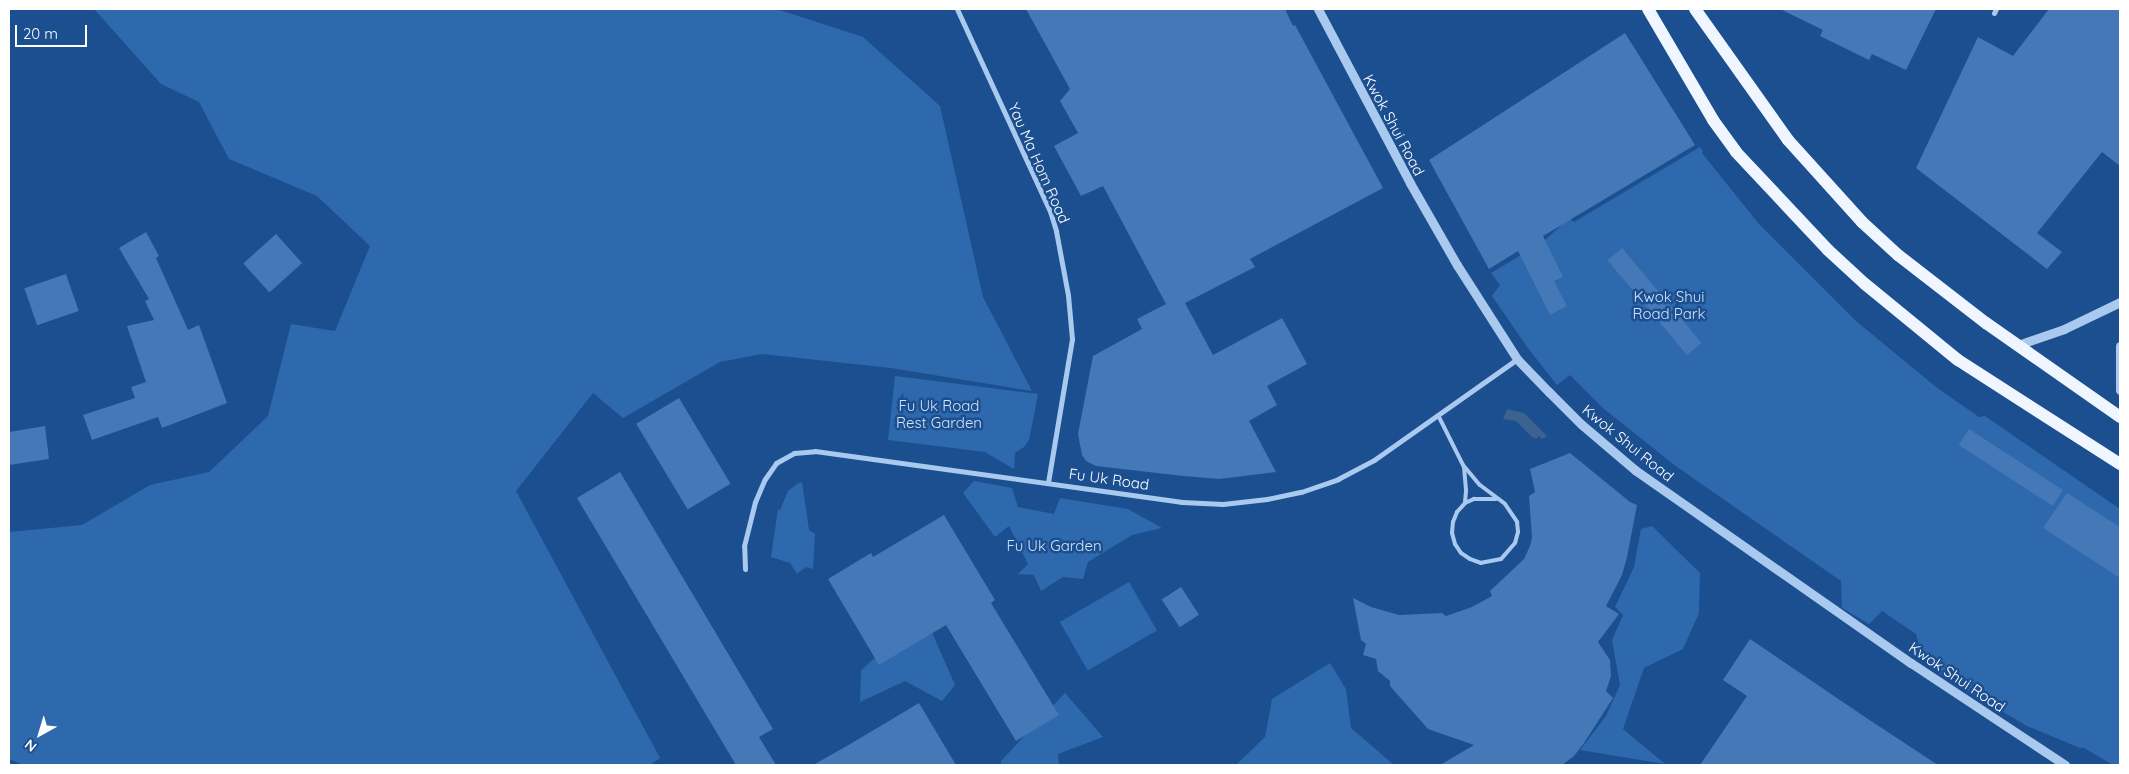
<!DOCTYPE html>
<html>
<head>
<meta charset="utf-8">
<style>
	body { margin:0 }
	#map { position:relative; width:2129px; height:774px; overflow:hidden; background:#1b4f8f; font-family:Quicksand,sans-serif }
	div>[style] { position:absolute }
	.green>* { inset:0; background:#2e69ad; transform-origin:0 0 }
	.water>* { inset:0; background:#3c6290 }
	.building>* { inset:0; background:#4478b7; transform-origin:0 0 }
	.service>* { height:4px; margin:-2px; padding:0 2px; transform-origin:2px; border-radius:2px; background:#a9c9ee }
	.minor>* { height:5px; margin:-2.5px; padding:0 2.5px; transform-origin:2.5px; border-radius:2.5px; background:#a9c9ee }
	.tertiary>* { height:9px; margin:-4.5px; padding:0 4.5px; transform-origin:4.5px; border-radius:4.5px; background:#a9c9ee }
	.primary>* { height:12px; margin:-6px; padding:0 6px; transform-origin:6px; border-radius:6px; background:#f0f6ff }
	span { translate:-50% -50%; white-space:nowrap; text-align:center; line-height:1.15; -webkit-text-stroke:5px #1b4f8f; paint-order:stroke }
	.street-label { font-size:15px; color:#fff }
	.park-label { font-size:15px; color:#cfe3fa }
	.frame { position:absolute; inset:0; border:10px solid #fff; pointer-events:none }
	.north { position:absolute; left:15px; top:709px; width:50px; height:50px; -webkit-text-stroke:4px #1b4f8f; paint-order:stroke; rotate:219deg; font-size:14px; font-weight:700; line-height:20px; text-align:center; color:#fff }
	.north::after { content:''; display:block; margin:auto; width:18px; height:22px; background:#fff; clip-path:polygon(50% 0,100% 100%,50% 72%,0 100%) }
	.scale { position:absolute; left:15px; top:25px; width:72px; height:22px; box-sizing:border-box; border:2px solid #fff; border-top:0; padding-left:6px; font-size:15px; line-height:18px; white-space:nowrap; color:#fff; -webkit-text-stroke:4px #1b4f8f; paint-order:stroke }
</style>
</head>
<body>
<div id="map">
	<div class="green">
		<div style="clip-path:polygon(94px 9px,777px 9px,863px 37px,940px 106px,983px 297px,1032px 391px,891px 368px,762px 354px,720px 362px,623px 418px,593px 393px,516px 491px,660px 758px,650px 765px,23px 765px,9px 759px,9px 532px,82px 525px,150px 485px,209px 472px,268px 416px,291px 324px,335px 331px,370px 246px,317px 196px,229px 159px,199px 102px,161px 84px)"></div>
		<div style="clip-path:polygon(1700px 147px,1703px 151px,1702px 153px,1759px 224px,1856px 321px,1936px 387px,1979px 417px,1985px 416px,2120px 509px,2120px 765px,2113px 765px,2084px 748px,2080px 748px,2027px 726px,1941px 675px,1921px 653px,1916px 634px,1882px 611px,1869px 624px,1842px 608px,1841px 581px,1677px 467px,1604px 409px,1570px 375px,1557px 385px,1527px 347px,1492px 296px,1500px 285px,1491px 273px,1544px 241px,1569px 218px,1574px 222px)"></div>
		<div style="clip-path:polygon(895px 376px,1038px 394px,1029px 440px,1024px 447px,1015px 453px,1014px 469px,985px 452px,888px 440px)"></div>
		<div style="clip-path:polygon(974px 481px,1012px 488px,1018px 507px,1054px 514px,1060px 498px,1128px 509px,1162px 528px,1132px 535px,1088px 562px,1083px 579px,1063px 577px,1041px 591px,1034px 575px,1018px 574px,1028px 564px,1009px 526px,995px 537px,963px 493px)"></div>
		<div style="clip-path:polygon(802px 482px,809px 530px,815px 534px,813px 569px,806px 567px,797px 574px,790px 563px,771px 557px,778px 509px,780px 510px,788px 491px,797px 484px)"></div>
		<div style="clip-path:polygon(1652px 526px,1700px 573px,1699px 613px,1683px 649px,1644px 668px,1623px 729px,1665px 764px,1580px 750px,1606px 716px,1620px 685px,1612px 640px,1623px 615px,1615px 607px,1634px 567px,1641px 529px)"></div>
		<div style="left:1129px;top:582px;width:56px;height:80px;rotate:60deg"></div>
		<div style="clip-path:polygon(927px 621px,955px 685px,942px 701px,905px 681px,860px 702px,861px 670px,895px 640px)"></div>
		<div style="clip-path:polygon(1330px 663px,1346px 689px,1351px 728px,1394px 765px,1236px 765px,1265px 737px,1272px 699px)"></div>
		<div style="clip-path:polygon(1065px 693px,1103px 737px,1058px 754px,1059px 765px,1001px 765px,1001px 761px)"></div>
	</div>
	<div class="water">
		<div style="clip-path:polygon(1507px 409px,1524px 413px,1547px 436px,1542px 439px,1539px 436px,1536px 439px,1532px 437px,1516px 421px,1503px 419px)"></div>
	</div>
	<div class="building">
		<div style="clip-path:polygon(1026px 9px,1285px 9px,1293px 26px,1295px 25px,1383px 188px,1250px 259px,1255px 267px,1185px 303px,1213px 355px,1282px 318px,1307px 364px,1267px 386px,1277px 405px,1249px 421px,1276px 472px,1219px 479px,1183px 476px,1096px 466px,1086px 461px,1082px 455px,1078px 434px,1093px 356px,1142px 329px,1137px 319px,1166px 304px,1103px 186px,1081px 196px,1054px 146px,1078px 133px,1060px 101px,1070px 89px)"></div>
		<div style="clip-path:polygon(1780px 9px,1936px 9px,1906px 70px,1872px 54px,1869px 60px,1820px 36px,1823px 30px)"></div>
		<div style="clip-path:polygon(2049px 9px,2120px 9px,2120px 166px,2102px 152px,2037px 233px,2062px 252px,2047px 269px,1916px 168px,1978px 37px,2013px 56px)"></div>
		<div style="clip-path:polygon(1625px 33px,1695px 145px,1543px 236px,1563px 277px,1554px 281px,1567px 306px,1550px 315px,1518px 251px,1489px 269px,1429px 160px)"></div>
		<div style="clip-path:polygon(146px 232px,159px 256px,156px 258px,188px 330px,199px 325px,227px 403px,162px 428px,158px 417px,92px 440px,83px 415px,135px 398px,131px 387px,146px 382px,127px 326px,154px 320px,145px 301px,149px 299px,119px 248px)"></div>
		<div style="left:276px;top:234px;width:39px;height:44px;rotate:48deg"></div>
		<div style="left:1622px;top:248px;width:124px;height:19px;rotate:50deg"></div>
		<div style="left:66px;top:274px;width:39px;height:44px;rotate:71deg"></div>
		<div style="left:679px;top:398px;width:100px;height:50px;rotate:59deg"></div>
		<div style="clip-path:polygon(45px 426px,49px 459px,9px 465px,9px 432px)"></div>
		<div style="left:1969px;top:429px;width:112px;height:19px;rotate:33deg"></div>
		<div style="clip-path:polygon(1570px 453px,1630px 502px,1637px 505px,1627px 557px,1622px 575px,1606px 606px,1619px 614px,1598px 642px,1610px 660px,1611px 676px,1606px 691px,1613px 698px,1584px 743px,1574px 756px,1562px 765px,1440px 765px,1474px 745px,1428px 729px,1390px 686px,1390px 681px,1378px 671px,1376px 659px,1363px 655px,1366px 644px,1361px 640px,1353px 598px,1371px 607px,1399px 615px,1442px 613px,1446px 616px,1472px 607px,1492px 596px,1490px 591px,1524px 559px,1530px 546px,1532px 538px,1529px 496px,1535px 492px,1530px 469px)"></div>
		<div style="clip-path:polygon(620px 472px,773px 729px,759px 737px,776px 765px,736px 765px,577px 498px)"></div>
		<div style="clip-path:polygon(2067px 493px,2120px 527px,2120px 578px,2043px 528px)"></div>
		<div style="clip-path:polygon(944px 515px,995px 600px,991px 603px,1059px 715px,1016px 741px,946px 625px,879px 665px,828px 579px,871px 553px,873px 557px)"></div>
		<div style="left:1181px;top:587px;width:33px;height:23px;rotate:57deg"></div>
		<div style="clip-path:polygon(1750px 639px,1865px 717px,1938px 765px,1700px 765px,1747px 696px,1723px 680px)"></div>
		<div style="clip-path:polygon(919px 703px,956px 765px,813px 765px,852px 743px)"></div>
	</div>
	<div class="service">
		<div style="left:1438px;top:415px;width:56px;rotate:63.4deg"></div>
		<div style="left:1463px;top:465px;width:26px;rotate:50deg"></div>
		<div style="left:1480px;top:485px;width:31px;rotate:37deg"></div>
		<div style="left:1505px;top:504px;width:22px;rotate:56deg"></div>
		<div style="left:1517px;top:522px;width:10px;rotate:84deg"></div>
		<div style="left:1518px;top:532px;width:11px;rotate:105deg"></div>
		<div style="left:1515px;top:543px;width:21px;rotate:131deg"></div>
		<div style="left:1501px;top:559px;width:20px;rotate:169deg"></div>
		<div style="left:1481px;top:563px;width:12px;rotate:-160deg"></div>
		<div style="left:1470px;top:559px;width:11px;rotate:-146deg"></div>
		<div style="left:1461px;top:553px;width:11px;rotate:-124deg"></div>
		<div style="left:1455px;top:544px;width:11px;rotate:-105deg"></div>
		<div style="left:1452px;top:533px;width:11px;rotate:-85deg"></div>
		<div style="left:1453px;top:522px;width:11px;rotate:-68deg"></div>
		<div style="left:1457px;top:512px;width:12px;rotate:-48deg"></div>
		<div style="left:1465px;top:503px;width:10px;rotate:-24deg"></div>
		<div style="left:1474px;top:499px;width:22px"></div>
		<div style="left:1464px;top:467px;width:24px;rotate:85deg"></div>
		<div style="left:1466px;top:491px;width:12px;rotate:95deg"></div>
	</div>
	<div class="minor">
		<div style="left:957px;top:9px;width:222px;rotate:65.3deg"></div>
		<div style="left:1050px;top:211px;width:21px;rotate:73deg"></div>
		<div style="left:1056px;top:231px;width:65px;rotate:79.4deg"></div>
		<div style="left:1068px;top:295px;width:44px;rotate:84.8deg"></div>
		<div style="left:1072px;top:339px;width:146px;rotate:99.5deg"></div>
		<div style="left:1994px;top:13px;width:4px;rotate:-63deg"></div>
		<div style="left:745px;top:569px;width:23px;rotate:-92deg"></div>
		<div style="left:744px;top:546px;width:45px;rotate:-76deg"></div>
		<div style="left:755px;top:502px;width:25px;rotate:-67deg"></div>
		<div style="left:765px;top:479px;width:19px;rotate:-55deg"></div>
		<div style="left:776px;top:463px;width:21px;rotate:-29deg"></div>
		<div style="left:794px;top:453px;width:21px;rotate:-5deg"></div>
		<div style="left:815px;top:451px;width:371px;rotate:7.9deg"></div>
		<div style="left:1182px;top:502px;width:41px;rotate:2.8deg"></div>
		<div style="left:1223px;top:504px;width:44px;rotate:-6.5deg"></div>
		<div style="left:1267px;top:499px;width:35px;rotate:-12deg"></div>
		<div style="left:1301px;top:492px;width:39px;rotate:-19deg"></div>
		<div style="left:1338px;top:479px;width:41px;rotate:-27.8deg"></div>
		<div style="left:1374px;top:460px;width:175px;rotate:-35.2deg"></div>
	</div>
	<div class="tertiary">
		<div style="left:1318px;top:9px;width:197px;rotate:62.1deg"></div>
		<div style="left:1410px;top:183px;width:95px;rotate:60.2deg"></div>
		<div style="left:1457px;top:265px;width:112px;rotate:57.4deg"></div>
		<div style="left:1517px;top:359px;width:46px;rotate:45.9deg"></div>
		<div style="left:1549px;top:392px;width:45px;rotate:45deg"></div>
		<div style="left:1581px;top:424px;width:71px;rotate:40.4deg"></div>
		<div style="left:1635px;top:470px;width:337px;rotate:35deg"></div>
		<div style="left:1911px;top:663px;width:185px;rotate:33.5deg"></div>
		<div style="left:2018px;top:345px;width:49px;rotate:-19.2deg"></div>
		<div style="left:2064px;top:329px;width:62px;rotate:-25.7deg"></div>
		<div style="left:2120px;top:346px;width:44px;rotate:90deg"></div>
	</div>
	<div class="primary">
		<div style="left:1648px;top:9px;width:129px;rotate:59.6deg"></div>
		<div style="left:1713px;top:120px;width:39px;rotate:54deg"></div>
		<div style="left:1736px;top:152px;width:134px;rotate:46.8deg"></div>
		<div style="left:1828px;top:250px;width:50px;rotate:42.6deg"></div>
		<div style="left:1865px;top:284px;width:120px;rotate:39.3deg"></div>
		<div style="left:1958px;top:360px;width:193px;rotate:32.7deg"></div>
		<div style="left:1695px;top:9px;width:161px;rotate:54.6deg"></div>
		<div style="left:1788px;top:140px;width:110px;rotate:47.9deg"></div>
		<div style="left:1862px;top:222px;width:49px;rotate:42.5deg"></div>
		<div style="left:1898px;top:255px;width:111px;rotate:37.7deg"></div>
		<div style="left:1986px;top:323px;width:164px;rotate:35deg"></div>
	</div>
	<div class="street-label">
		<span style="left:1394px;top:125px;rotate:62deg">Kwok Shui Road</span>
		<span style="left:1039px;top:163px;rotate:66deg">Yau Ma Hom Road</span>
		<span style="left:1628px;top:443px;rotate:39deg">Kwok Shui Road</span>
		<span style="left:1109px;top:479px;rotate:8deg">Fu Uk Road</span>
		<span style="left:1957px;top:677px;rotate:34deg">Kwok Shui Road</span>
	</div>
	<div class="park-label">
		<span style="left:1669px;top:305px">Kwok Shui<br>Road Park</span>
		<span style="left:939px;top:414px">Fu Uk Road<br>Rest Garden</span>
		<span style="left:1054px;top:546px">Fu Uk Garden</span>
	</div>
	<div class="frame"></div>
	<div class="north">N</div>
	<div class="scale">20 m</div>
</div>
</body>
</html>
